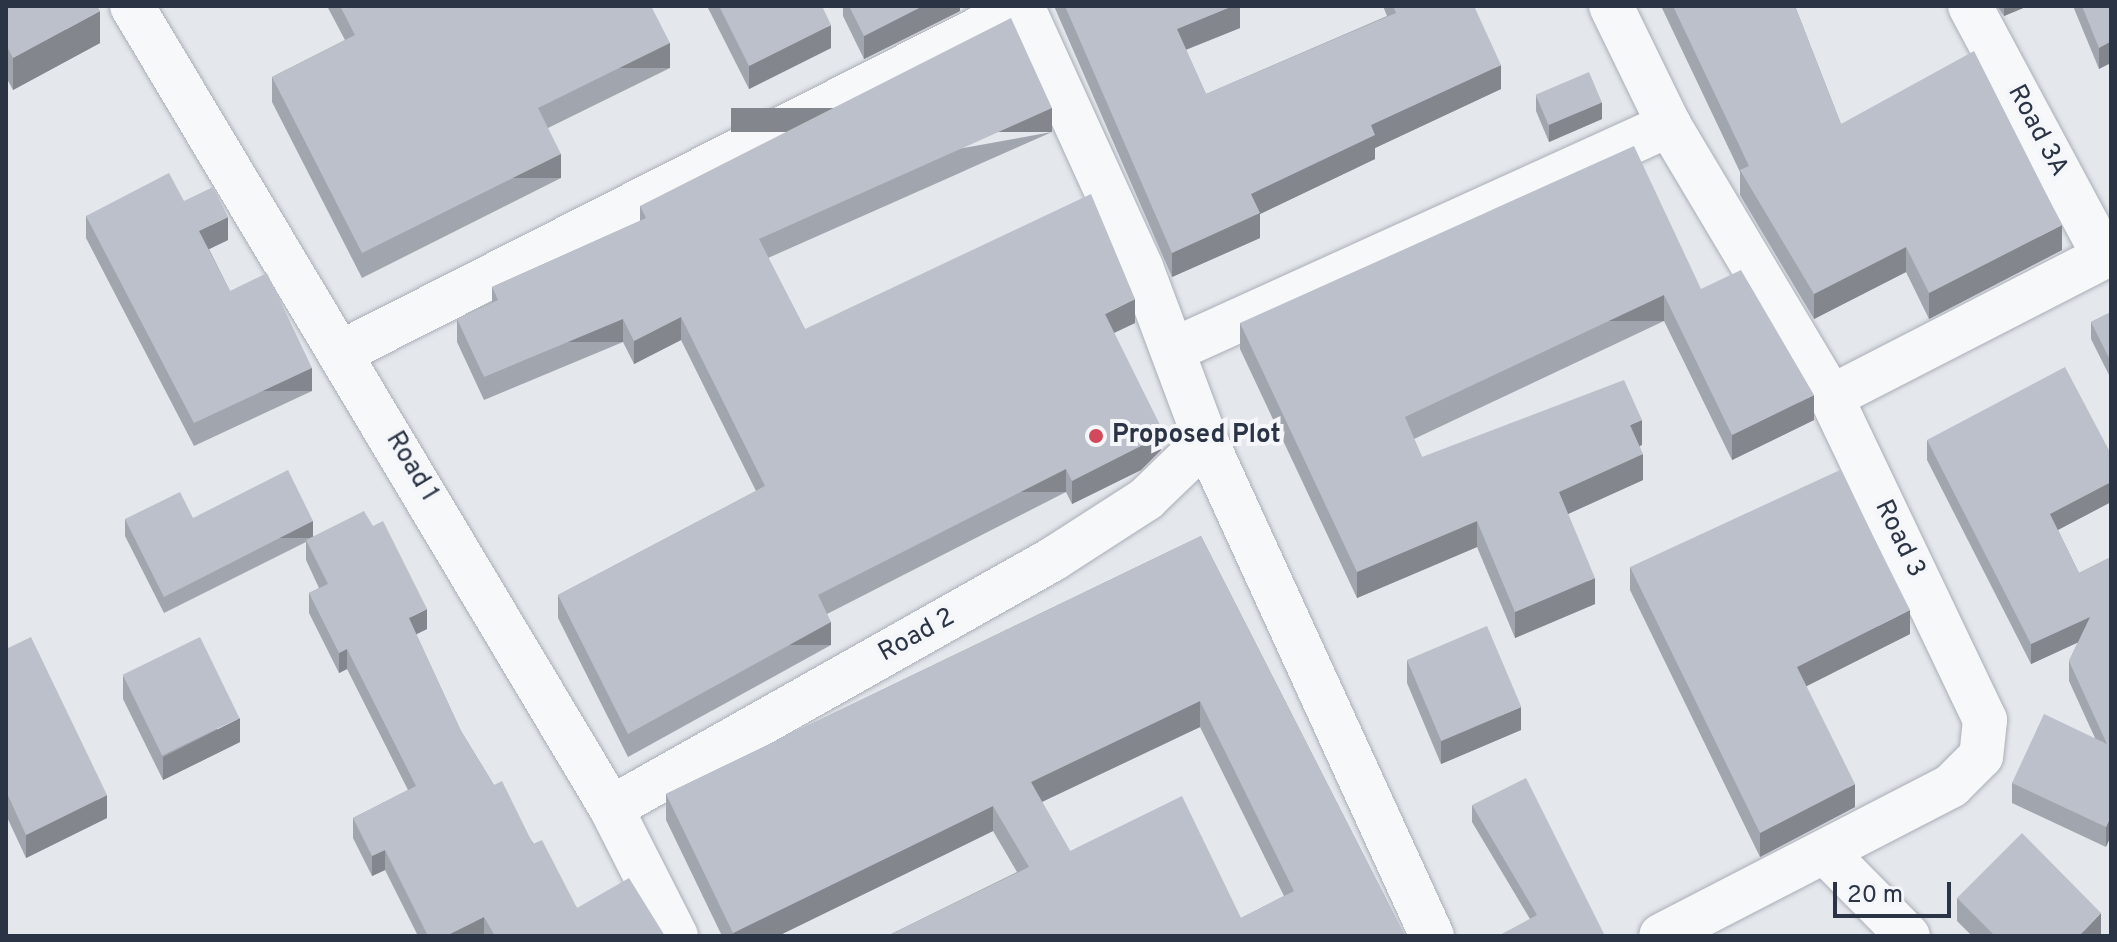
<!DOCTYPE html>
<html>
<head>
<meta charset="utf-8">
<style>
	body { margin:0 }
	#map { position:relative; width:2117px; height:942px; overflow:hidden; background:#e4e7ec; font-family:Overpass,sans-serif }
	div>[style] { position:absolute }
	.roads { filter:drop-shadow(0 0 2px #a9aeb7) drop-shadow(0 0 2px #a9aeb7) }
	.minor>* { height:44px; margin:-22px; padding:0 22px; transform-origin:22px; border-radius:22px; background:#f7f8fa }
	.wall>* { inset:0; background:#a1a5ae }
	.shaded-wall>* { inset:0; background:#83868d; transform-origin:0 0 }
	.building>* { inset:0; background:#bbc0ca; transform-origin:0 0 }
	.dots>* { width:22px; height:22px; translate:-50% -50%; box-sizing:border-box; border:4px solid #f4f6f9; border-radius:50% }
	span { translate:-50% -50%; white-space:nowrap; text-align:center; line-height:1.15; -webkit-text-stroke:8px #f4f6f9; paint-order:stroke }
	.street-label { font-size:26px; color:#2b3445 }
	.poi-label { font-size:26px; color:#2b3445; font-weight:700 }
	.left { translate:0 -50%; text-align:left }
	.frame { position:absolute; inset:0; border:8px solid #2b3445; pointer-events:none }
	.scale { position:absolute; left:1833px; top:882px; width:118px; height:36px; box-sizing:border-box; border:4px solid #2b3445; border-top:0; padding-left:10px; font-size:24px; line-height:28px; white-space:nowrap; color:#2b3445; -webkit-text-stroke:6px #f4f6f9; paint-order:stroke }
</style>
</head>
<body>
<div id="map">
	<div class="roads">
		<div class="minor">
			<div style="left:132px;top:6px;width:934px;rotate:59.15deg"></div>
			<div style="left:611px;top:808px;width:144px;rotate:63.1deg"></div>
			<div style="left:1611px;top:6px;width:132px;rotate:64deg"></div>
			<div style="left:1669px;top:125px;width:317px;rotate:59.2deg"></div>
			<div style="left:1831px;top:397px;width:358px;rotate:64.5deg"></div>
			<div style="left:1985px;top:720px;width:36px;rotate:96deg"></div>
			<div style="left:1981px;top:756px;width:42px;rotate:135deg"></div>
			<div style="left:1951px;top:786px;width:326px;rotate:152.7deg"></div>
			<div style="left:1970px;top:6px;width:284px;rotate:61.8deg"></div>
			<div style="left:1173px;top:350px;width:545px;rotate:-24.4deg"></div>
			<div style="left:342px;top:352px;width:763px;rotate:-26.9deg"></div>
			<div style="left:1831px;top:397px;width:315px;rotate:-27.2deg"></div>
			<div style="left:1206px;top:441px;width:544px;rotate:65.46deg"></div>
			<div style="left:611px;top:808px;width:507px;rotate:-29.39deg"></div>
			<div style="left:1053px;top:559px;width:111px;rotate:-32.8deg"></div>
			<div style="left:1146px;top:499px;width:83px;rotate:-44deg"></div>
			<div style="left:1206px;top:441px;width:186px;rotate:-110.5deg"></div>
			<div style="left:1141px;top:267px;width:287px;rotate:-114.5deg"></div>
			<div style="left:1827px;top:854px;width:115px;rotate:45.4deg"></div>
		</div>
	</div>
	<div class="wall">
		<div style="clip-path:polygon(6px 6px,100px 43px,13px 90px,6px 77px)"></div>
		<div style="clip-path:polygon(327px 6px,651px 6px,670px 68px,548px 128px,561px 178px,362px 278px,272px 102px,272px 77px,345px 40px)"></div>
		<div style="clip-path:polygon(707px 6px,822px 6px,831px 48px,749px 89px)"></div>
		<div style="clip-path:polygon(843px 6px,960px 6px,960px 11px,864px 59px,843px 16px)"></div>
		<div style="clip-path:polygon(1054px 6px,1240px 6px,1240px 28px,1186px 50px,1206px 94px,1387px 16px,1383px 6px,1474px 6px,1501px 89px,1375px 148px,1375px 159px,1260px 214px,1260px 238px,1172px 277px)"></div>
		<div style="clip-path:polygon(1661px 6px,1795px 6px,1841px 124px,2062px 250px,1929px 319px,1906px 272px,1814px 319px,1740px 195px,1740px 172px)"></div>
		<div style="clip-path:polygon(1997px 6px,2028px 6px,2004px 16px)"></div>
		<div style="clip-path:polygon(2073px 6px,2111px 6px,2099px 69px)"></div>
		<div style="clip-path:polygon(1536px 95px,1602px 119px,1549px 142px,1536px 111px)"></div>
		<div style="clip-path:polygon(1052px 132px,768px 258px,805px 329px,1135px 323px,1114px 333px,1161px 450px,1141px 470px,1072px 504px,1066px 492px,827px 614px,831px 645px,628px 757px,558px 618px,558px 595px,756px 491px,681px 340px,634px 364px,623px 342px,484px 400px,457px 342px,457px 319px,492px 302px,492px 287px,640px 221px,640px 206px)"></div>
		<div style="clip-path:polygon(184px 201px,228px 240px,209px 249px,230px 291px,312px 391px,194px 446px,86px 238px,86px 216px)"></div>
		<div style="clip-path:polygon(1701px 289px,1814px 420px,1732px 460px,1664px 321px,1414px 439px,1422px 457px,1642px 445px,1640px 446px,1643px 480px,1568px 514px,1595px 604px,1515px 638px,1477px 547px,1357px 598px,1240px 349px,1240px 323px)"></div>
		<div style="clip-path:polygon(2111px 312px,2111px 379px,2091px 339px,2091px 322px)"></div>
		<div style="clip-path:polygon(1927px 440px,2111px 454px,2111px 502px,2058px 530px,2079px 573px,2111px 557px,2106px 847px,2012px 803px,2012px 783px,2095px 738px,2069px 681px,2069px 661px,2078px 642px,2031px 664px,1927px 460px)"></div>
		<div style="clip-path:polygon(193px 518px,313px 536px,427px 629px,416px 634px,461px 731px,494px 785px,577px 908px,665px 936px,418px 936px,385px 870px,372px 876px,353px 838px,353px 818px,408px 790px,347px 669px,339px 673px,309px 613px,309px 593px,319px 588px,306px 560px,306px 542px,164px 613px,125px 536px,125px 519px)"></div>
		<div style="clip-path:polygon(evenodd,1201px 536px,1405px 936px,887px 936px,1017px 872px,993px 831px,778px 936px,722px 936px,666px 820px,666px 794px,1201px 536px,1200px 727px,1284px 896px,1241px 918px,1070px 851px,1042px 802px,1200px 727px)"></div>
		<div style="clip-path:polygon(1630px 567px,1910px 634px,1806px 686px,1855px 807px,1760px 857px,1630px 590px)"></div>
		<div style="clip-path:polygon(6px 649px,107px 818px,26px 858px,6px 815px)"></div>
		<div style="clip-path:polygon(1407px 660px,1521px 730px,1441px 764px,1407px 683px)"></div>
		<div style="clip-path:polygon(123px 676px,240px 742px,163px 780px,123px 699px)"></div>
		<div style="clip-path:polygon(1472px 805px,1605px 936px,1530px 919px,1472px 822px)"></div>
		<div style="clip-path:polygon(1957px 898px,2101px 936px,1972px 936px,1957px 921px)"></div>
	</div>
	<div class="shaded-wall">
		<div style="clip-path:polygon(923px 6px,960px 6px,960px 11px,864px 59px,864px 36px)"></div>
		<div style="clip-path:polygon(1233px 6px,1240px 6px,1240px 28px,1177px 53px,1177px 29px)"></div>
		<div style="clip-path:polygon(2004px 6px,2028px 6px,2004px 16px)"></div>
		<div style="clip-path:polygon(100px 11px,100px 43px,13px 90px,13px 58px)"></div>
		<div style="clip-path:polygon(831px 25px,831px 48px,749px 89px,749px 66px)"></div>
		<div style="clip-path:polygon(2111px 41px,2111px 63px,2099px 69px,2099px 48px)"></div>
		<div style="left:670px;top:43px;width:25px;height:147px;rotate:90deg"></div>
		<div style="clip-path:polygon(1501px 65px,1501px 89px,1375px 148px,1375px 159px,1260px 214px,1260px 238px,1172px 277px,1172px 253px,1251px 194px,1371px 125px)"></div>
		<div style="clip-path:polygon(1602px 102px,1602px 119px,1549px 142px,1549px 125px)"></div>
		<div style="left:1052px;top:108px;width:24px;height:321px;rotate:90deg"></div>
		<div style="left:561px;top:154px;width:24px;height:222px;rotate:90deg"></div>
		<div style="clip-path:polygon(228px 217px,228px 240px,199px 254px,199px 231px)"></div>
		<div style="clip-path:polygon(2062px 225px,2062px 250px,1929px 319px,1929px 293px)"></div>
		<div style="clip-path:polygon(1906px 247px,1906px 272px,1814px 319px,1814px 294px)"></div>
		<div style="left:1664px;top:295px;width:26px;height:286px;rotate:90deg"></div>
		<div style="clip-path:polygon(1135px 299px,1135px 323px,1105px 337px,1105px 314px)"></div>
		<div style="clip-path:polygon(681px 317px,681px 340px,634px 364px,634px 341px)"></div>
		<div style="left:623px;top:319px;width:23px;height:151px;rotate:90deg"></div>
		<div style="left:312px;top:368px;width:23px;height:130px;rotate:90deg"></div>
		<div style="clip-path:polygon(1814px 395px,1814px 420px,1732px 460px,1732px 435px)"></div>
		<div style="clip-path:polygon(1642px 420px,1642px 445px,1630px 450px,1630px 425px)"></div>
		<div style="clip-path:polygon(1161px 427px,1161px 450px,1141px 470px,1072px 504px,1072px 481px)"></div>
		<div style="clip-path:polygon(1643px 454px,1643px 480px,1559px 518px,1559px 492px)"></div>
		<div style="left:1066px;top:469px;width:23px;height:278px;rotate:90deg"></div>
		<div style="clip-path:polygon(2111px 482px,2111px 502px,2050px 534px,2050px 514px)"></div>
		<div style="left:313px;top:521px;width:17px;height:167px;rotate:90deg"></div>
		<div style="clip-path:polygon(1477px 521px,1477px 547px,1357px 598px,1357px 572px)"></div>
		<div style="clip-path:polygon(1595px 578px,1595px 604px,1515px 638px,1515px 612px)"></div>
		<div style="clip-path:polygon(427px 609px,427px 629px,409px 638px,409px 618px)"></div>
		<div style="clip-path:polygon(1910px 610px,1910px 634px,1797px 691px,1797px 667px)"></div>
		<div style="clip-path:polygon(2090px 617px,2090px 637px,2031px 664px,2031px 644px)"></div>
		<div style="left:831px;top:622px;width:23px;height:232px;rotate:90deg"></div>
		<div style="clip-path:polygon(347px 649px,347px 669px,339px 673px,339px 653px)"></div>
		<div style="clip-path:polygon(1200px 701px,1200px 727px,1031px 807px,1031px 782px)"></div>
		<div style="clip-path:polygon(1521px 707px,1521px 730px,1441px 764px,1441px 741px)"></div>
		<div style="clip-path:polygon(240px 718px,240px 742px,163px 780px,163px 757px)"></div>
		<div style="clip-path:polygon(1855px 784px,1855px 807px,1760px 857px,1760px 833px)"></div>
		<div style="clip-path:polygon(107px 795px,107px 818px,26px 858px,26px 835px)"></div>
		<div style="clip-path:polygon(993px 806px,993px 831px,778px 936px,733px 936px,733px 933px)"></div>
		<div style="clip-path:polygon(2111px 816px,2111px 836px,2106px 847px,2106px 827px)"></div>
		<div style="clip-path:polygon(385px 850px,385px 870px,372px 876px,372px 856px)"></div>
		<div style="clip-path:polygon(2101px 913px,2101px 936px,2079px 936px)"></div>
		<div style="clip-path:polygon(484px 917px,484px 936px,446px 936px)"></div>
	</div>
	<div class="building">
		<div style="clip-path:polygon(6px 6px,97px 6px,100px 11px,13px 58px,6px 45px)"></div>
		<div style="clip-path:polygon(340px 6px,651px 6px,670px 43px,538px 108px,561px 154px,362px 253px,272px 77px,355px 35px)"></div>
		<div style="clip-path:polygon(719px 6px,822px 6px,831px 25px,749px 66px)"></div>
		<div style="clip-path:polygon(849px 6px,923px 6px,864px 36px)"></div>
		<div style="clip-path:polygon(1065px 6px,1233px 6px,1177px 29px,1206px 94px,1396px 13px,1393px 6px,1474px 6px,1501px 65px,1371px 125px,1375px 135px,1251px 194px,1260px 213px,1172px 253px)"></div>
		<div style="clip-path:polygon(1673px 6px,1795px 6px,1841px 124px,1974px 51px,2062px 225px,1929px 293px,1906px 247px,1814px 294px,1740px 170px,1749px 166px)"></div>
		<div style="clip-path:polygon(2082px 6px,2111px 6px,2111px 41px,2099px 48px)"></div>
		<div style="clip-path:polygon(1011px 18px,1052px 108px,759px 239px,805px 329px,1091px 194px,1135px 299px,1105px 314px,1161px 427px,1141px 446px,1072px 481px,1066px 469px,818px 595px,831px 622px,628px 734px,558px 595px,765px 486px,681px 317px,634px 341px,623px 319px,484px 377px,457px 319px,498px 300px,492px 287px,646px 218px,640px 206px)"></div>
		<div style="left:1589px;top:72px;width:33px;height:58px;rotate:67deg"></div>
		<div style="clip-path:polygon(1634px 146px,1701px 289px,1741px 270px,1814px 395px,1732px 435px,1664px 295px,1405px 417px,1422px 457px,1624px 380px,1642px 420px,1630px 425px,1643px 454px,1559px 492px,1595px 578px,1515px 612px,1477px 521px,1357px 572px,1240px 323px)"></div>
		<div style="clip-path:polygon(169px 173px,184px 201px,213px 187px,228px 217px,199px 231px,230px 291px,267px 273px,312px 368px,194px 423px,86px 216px)"></div>
		<div style="clip-path:polygon(2111px 312px,2111px 362px,2091px 322px)"></div>
		<div style="clip-path:polygon(2065px 367px,2111px 454px,2111px 482px,2050px 514px,2079px 573px,2111px 557px,2111px 816px,2106px 827px,2012px 783px,2044px 714px,2107px 744px,2069px 661px,2090px 617px,2031px 644px,1927px 440px)"></div>
		<div style="clip-path:polygon(288px 470px,313px 521px,164px 597px,125px 519px,180px 492px,193px 518px)"></div>
		<div style="clip-path:polygon(1840px 470px,1910px 610px,1797px 667px,1855px 784px,1760px 833px,1630px 567px)"></div>
		<div style="clip-path:polygon(364px 511px,373px 526px,383px 521px,427px 609px,409px 618px,461px 731px,494px 785px,502px 781px,533px 844px,542px 840px,577px 908px,629px 878px,665px 936px,495px 936px,484px 917px,446px 936px,428px 936px,385px 850px,372px 856px,353px 818px,416px 786px,347px 649px,339px 653px,309px 593px,328px 584px,306px 540px)"></div>
		<div style="clip-path:polygon(evenodd,1201px 536px,1405px 936px,887px 936px,1029px 867px,993px 806px,733px 933px,666px 794px,1201px 536px,1200px 701px,1294px 891px,1241px 918px,1182px 796px,1070px 851px,1031px 782px,1200px 701px)"></div>
		<div style="left:1487px;top:626px;width:88px;height:87px;rotate:67deg"></div>
		<div style="clip-path:polygon(31px 637px,107px 795px,26px 835px,6px 791px,6px 649px)"></div>
		<div style="left:200px;top:637px;width:90px;height:86px;rotate:64deg"></div>
		<div style="clip-path:polygon(1526px 778px,1605px 936px,1498px 936px,1537px 915px,1472px 805px)"></div>
		<div style="clip-path:polygon(2022px 833px,2101px 913px,2079px 936px,1995px 936px,1957px 898px)"></div>
	</div>
	<div class="dots">
		<div style="left:1096px;top:436px;background:#d1495b"></div>
	</div>
	<div class="street-label">
		<span style="left:2037px;top:131px;rotate:62deg">Road 3A</span>
		<span style="left:411px;top:467px;rotate:59deg">Road 1</span>
		<span style="left:1899px;top:539px;rotate:64deg">Road 3</span>
		<span style="left:917px;top:636px;rotate:-29deg">Road 2</span>
	</div>
	<div class="poi-label">
		<span class="left" style="left:1112px;top:436px">Proposed Plot</span>
	</div>
	<div class="frame"></div>
	<div class="scale">20 m</div>
</div>
</body>
</html>
